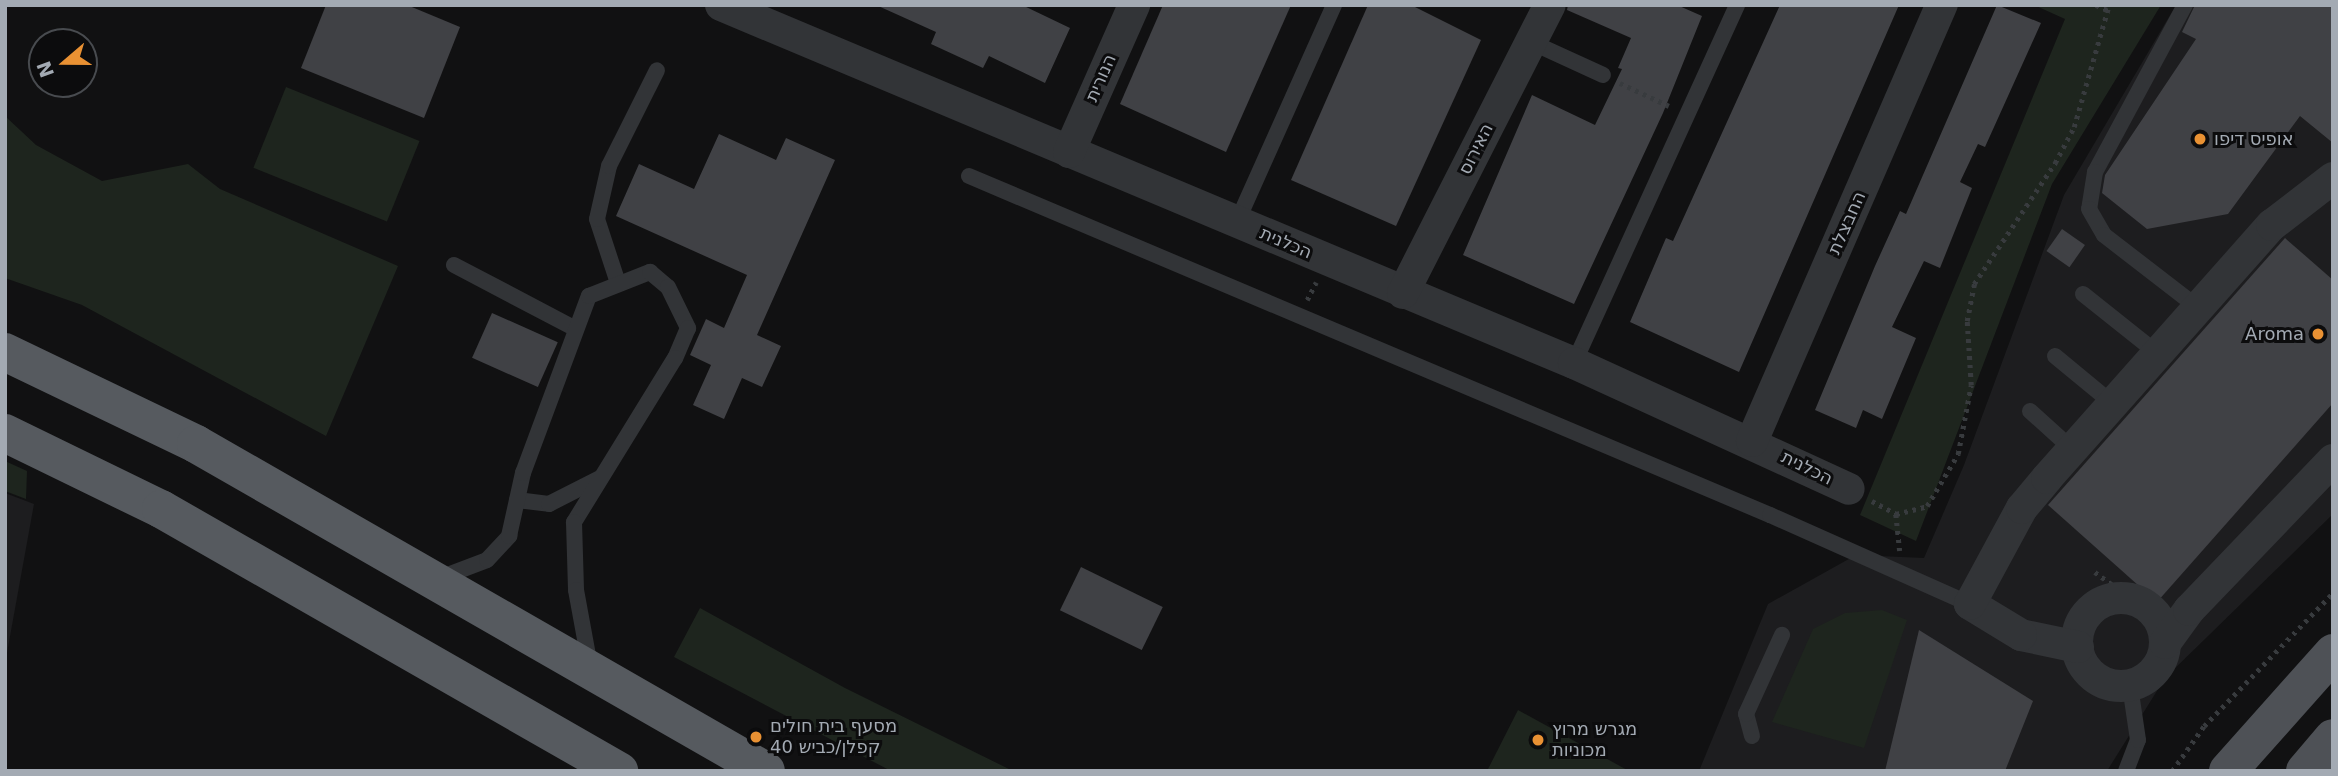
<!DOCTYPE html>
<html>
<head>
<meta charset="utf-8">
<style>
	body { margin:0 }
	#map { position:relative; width:2338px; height:776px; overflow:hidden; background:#111112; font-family:"DejaVu Sans",Heebo,sans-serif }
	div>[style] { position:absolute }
	.built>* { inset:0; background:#1d1d1f }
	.green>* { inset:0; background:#1e251e; transform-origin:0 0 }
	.building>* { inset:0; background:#404145; transform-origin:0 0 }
	.path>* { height:4.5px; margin-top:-2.25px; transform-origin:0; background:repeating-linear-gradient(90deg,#383b3e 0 3.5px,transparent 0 8.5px) }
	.service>* { height:16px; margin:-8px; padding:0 8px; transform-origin:8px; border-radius:8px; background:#323437 }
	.minor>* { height:32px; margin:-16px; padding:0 16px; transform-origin:16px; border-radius:16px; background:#323437 }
	.minor>.ring { margin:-16px; padding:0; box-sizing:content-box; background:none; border:32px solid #323437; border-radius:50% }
	.primary>* { height:38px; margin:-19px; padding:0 19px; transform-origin:19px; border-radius:19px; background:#4e5156 }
	.trunk>* { height:38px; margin:-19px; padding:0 19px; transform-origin:19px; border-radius:19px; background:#565a5f }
	.dots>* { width:19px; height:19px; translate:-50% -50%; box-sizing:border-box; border:4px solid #0c0c0d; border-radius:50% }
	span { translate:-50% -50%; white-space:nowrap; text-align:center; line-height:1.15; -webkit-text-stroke:6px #0c0c0d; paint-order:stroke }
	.street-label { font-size:18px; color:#a3aab3 }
	.poi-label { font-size:18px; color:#a3aab3 }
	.left { translate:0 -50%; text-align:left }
	.right { translate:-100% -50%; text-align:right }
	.frame { position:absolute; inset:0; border:7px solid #a3aab3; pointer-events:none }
	.north { position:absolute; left:28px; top:28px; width:70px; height:70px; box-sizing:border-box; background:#0c0c0d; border:2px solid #484b4f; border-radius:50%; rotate:250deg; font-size:19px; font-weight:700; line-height:28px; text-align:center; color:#a3aab3 }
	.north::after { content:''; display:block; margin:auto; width:24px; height:32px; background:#e99133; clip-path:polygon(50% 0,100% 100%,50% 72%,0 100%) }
</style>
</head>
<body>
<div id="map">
	<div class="built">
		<div style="clip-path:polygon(2176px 5px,2333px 5px,2333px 514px,2165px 678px,2107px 771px,1699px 771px,1768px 604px,1856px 555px,1924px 558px,1964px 465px,2064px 195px)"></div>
		<div style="clip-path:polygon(5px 493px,34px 504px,5px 664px)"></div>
	</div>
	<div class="green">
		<div style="clip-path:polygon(2034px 5px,2161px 5px,2052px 184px,1916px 541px,1860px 515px,2065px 19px)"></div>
		<div style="left:286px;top:87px;width:144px;height:87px;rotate:22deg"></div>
		<div style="clip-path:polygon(5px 116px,36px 145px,102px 181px,188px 164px,220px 189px,398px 266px,326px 436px,82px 305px,5px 278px)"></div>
		<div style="clip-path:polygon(5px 461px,27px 471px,26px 499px,5px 491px)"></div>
		<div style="clip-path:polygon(700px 608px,845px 688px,1013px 771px,891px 771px,674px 657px)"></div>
		<div style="clip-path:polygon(1882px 610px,1907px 620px,1864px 748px,1772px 722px,1813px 629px,1845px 613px)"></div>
		<div style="clip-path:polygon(1518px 710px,1629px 771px,1487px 771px)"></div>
	</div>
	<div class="building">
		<div style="clip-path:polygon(326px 5px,407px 5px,460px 27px,424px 118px,301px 68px)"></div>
		<div style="clip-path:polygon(876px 5px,1022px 5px,1070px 28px,1045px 83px,989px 56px,983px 68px,931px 44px,936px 32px)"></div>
		<div style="clip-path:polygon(1163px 5px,1291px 5px,1226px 152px,1120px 104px)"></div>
		<div style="clip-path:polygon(1368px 5px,1411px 5px,1481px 40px,1396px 226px,1291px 180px)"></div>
		<div style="clip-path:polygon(1568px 5px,1677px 5px,1702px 16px,1663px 113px,1574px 304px,1463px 255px,1532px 95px,1595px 125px,1622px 69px,1618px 68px,1631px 38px,1567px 10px)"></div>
		<div style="clip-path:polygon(1780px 5px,1899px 5px,1739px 372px,1630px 322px,1666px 238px,1673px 241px)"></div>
		<div style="clip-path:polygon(1997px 5px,2041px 23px,1985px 147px,1978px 144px,1960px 182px,1972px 188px,1940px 268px,1924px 261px,1892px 327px,1916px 338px,1882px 419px,1863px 410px,1856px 428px,1815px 410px,1875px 266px,1900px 211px,1906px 214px)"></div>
		<div style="clip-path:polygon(2195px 5px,2333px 5px,2333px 143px,2300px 116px,2228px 214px,2147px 229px,2102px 193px,2105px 175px,2196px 39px,2182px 32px)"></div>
		<div style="clip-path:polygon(719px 134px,776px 160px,786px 138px,835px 160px,757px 335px,781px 346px,762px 387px,742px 378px,724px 419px,693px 405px,711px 365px,690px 355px,706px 319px,724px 328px,747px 275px,616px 216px,639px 164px,694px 189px)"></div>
		<div style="left:2062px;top:229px;width:28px;height:27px;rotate:35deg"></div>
		<div style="clip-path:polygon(2285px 238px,2333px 280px,2333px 403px,2157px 602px,2048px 505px)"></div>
		<div style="left:492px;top:313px;width:72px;height:49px;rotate:24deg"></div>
		<div style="left:1081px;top:567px;width:91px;height:48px;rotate:26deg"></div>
		<div style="clip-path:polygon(1919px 630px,2033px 701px,2005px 771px,1885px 771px)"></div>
	</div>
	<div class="path">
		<div style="left:2096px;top:5px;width:12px;rotate:24deg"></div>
		<div style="left:1620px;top:83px;width:54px;rotate:25.1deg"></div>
		<div style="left:1307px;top:300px;width:20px;rotate:-63deg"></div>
		<div style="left:1872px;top:501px;width:27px;rotate:28deg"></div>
		<div style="left:1896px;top:514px;width:32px;rotate:-14deg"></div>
		<div style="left:1927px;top:506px;width:61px;rotate:-59.2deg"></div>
		<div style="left:1958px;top:454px;width:70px;rotate:-79.3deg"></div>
		<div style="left:1971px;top:385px;width:64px;rotate:-93.6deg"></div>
		<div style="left:1967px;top:321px;width:38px;rotate:-79deg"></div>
		<div style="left:1974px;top:284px;width:146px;rotate:-56.2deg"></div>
		<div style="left:2055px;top:163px;width:41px;rotate:-62.2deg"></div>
		<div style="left:2074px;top:127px;width:127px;rotate:-74deg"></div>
		<div style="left:1896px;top:514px;width:37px;rotate:84deg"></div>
		<div style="left:2095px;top:572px;width:46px;rotate:36.1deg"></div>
		<div style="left:2172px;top:771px;width:55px;rotate:-54.6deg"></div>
		<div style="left:2204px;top:726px;width:185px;rotate:-45.9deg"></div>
	</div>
	<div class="service">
		<div style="left:2185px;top:5px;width:190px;rotate:118.3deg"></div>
		<div style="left:2095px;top:172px;width:37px;rotate:99deg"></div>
		<div style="left:2089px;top:209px;width:30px;rotate:60deg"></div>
		<div style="left:2104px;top:235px;width:116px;rotate:37.7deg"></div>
		<div style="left:1531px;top:42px;width:79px;rotate:24.6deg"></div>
		<div style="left:969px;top:176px;width:870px;rotate:22.94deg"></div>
		<div style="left:1770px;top:515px;width:219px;rotate:24deg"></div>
		<div style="left:1237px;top:222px;width:238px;rotate:-65.9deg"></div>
		<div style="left:454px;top:265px;width:136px;rotate:27.7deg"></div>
		<div style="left:618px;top:283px;width:67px;rotate:-108.2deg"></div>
		<div style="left:597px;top:219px;width:54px;rotate:-77.2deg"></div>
		<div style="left:609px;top:166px;width:107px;rotate:-63.4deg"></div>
		<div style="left:2083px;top:294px;width:93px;rotate:38.5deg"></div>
		<div style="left:2055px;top:356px;width:74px;rotate:39.5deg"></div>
		<div style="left:1574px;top:363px;width:393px;rotate:-65.5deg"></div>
		<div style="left:2030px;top:411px;width:57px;rotate:42.1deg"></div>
		<div style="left:517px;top:500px;width:32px;rotate:7deg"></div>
		<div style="left:549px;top:504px;width:57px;rotate:-27deg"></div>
		<div style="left:437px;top:579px;width:53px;rotate:-20.8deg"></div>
		<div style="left:487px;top:560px;width:33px;rotate:-47deg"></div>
		<div style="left:509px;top:536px;width:65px;rotate:-77.5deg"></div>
		<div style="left:523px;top:473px;width:189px;rotate:-69.6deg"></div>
		<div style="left:589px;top:296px;width:66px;rotate:-21.5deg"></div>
		<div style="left:650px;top:272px;width:23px;rotate:40deg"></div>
		<div style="left:668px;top:287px;width:46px;rotate:64deg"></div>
		<div style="left:688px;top:328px;width:33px;rotate:113deg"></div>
		<div style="left:675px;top:358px;width:193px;rotate:121.6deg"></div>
		<div style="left:574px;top:522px;width:68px;rotate:88.3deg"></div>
		<div style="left:576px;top:590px;width:77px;rotate:79.6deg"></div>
		<div style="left:1752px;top:736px;width:23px;rotate:-105deg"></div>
		<div style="left:1746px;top:714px;width:87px;rotate:-65.5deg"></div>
		<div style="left:2126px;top:771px;width:33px;rotate:-69deg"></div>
		<div style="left:2138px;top:740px;width:55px;rotate:-98.4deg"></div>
	</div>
	<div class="minor">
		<div style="left:721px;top:5px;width:925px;rotate:22.77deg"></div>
		<div style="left:1574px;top:363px;width:302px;rotate:24.6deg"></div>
		<div style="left:1069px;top:152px;width:161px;rotate:-66.1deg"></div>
		<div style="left:1403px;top:293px;width:323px;rotate:-63deg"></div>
		<div style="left:1752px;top:441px;width:476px;rotate:-66.5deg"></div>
		<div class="ring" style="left:2077px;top:598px;width:56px;height:56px"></div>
		<div style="left:2165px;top:643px;width:41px;rotate:-54deg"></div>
		<div style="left:2189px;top:610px;width:208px;rotate:-46.2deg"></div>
		<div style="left:2078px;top:647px;width:58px;rotate:-168.1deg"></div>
		<div style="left:2021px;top:635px;width:60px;rotate:-148.7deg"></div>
		<div style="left:1970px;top:604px;width:109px;rotate:-61.6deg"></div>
		<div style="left:2022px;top:508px;width:39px;rotate:-50deg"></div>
		<div style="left:2047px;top:478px;width:339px;rotate:-48.4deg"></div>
		<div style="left:2272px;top:225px;width:77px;rotate:-37.6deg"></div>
	</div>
	<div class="primary">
		<div style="left:2228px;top:771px;width:158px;rotate:-48.3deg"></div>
		<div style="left:2305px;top:771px;width:43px;rotate:-49.7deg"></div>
	</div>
	<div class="trunk">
		<div style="left:5px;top:352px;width:212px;rotate:25.7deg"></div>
		<div style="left:196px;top:444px;width:657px;rotate:29.84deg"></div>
		<div style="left:5px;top:433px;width:174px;rotate:26deg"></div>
		<div style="left:161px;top:509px;width:528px;rotate:29.77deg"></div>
	</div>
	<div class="dots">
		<div style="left:2200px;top:139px;background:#e99133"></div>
		<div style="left:2318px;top:334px;background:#e99133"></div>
		<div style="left:756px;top:737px;background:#e99133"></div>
		<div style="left:1538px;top:740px;background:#e99133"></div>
	</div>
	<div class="street-label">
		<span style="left:1101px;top:78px;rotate:-66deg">הנורית</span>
		<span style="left:1476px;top:149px;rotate:-63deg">האירוס</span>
		<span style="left:1847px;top:223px;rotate:-66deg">החבצלת</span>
		<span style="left:1286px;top:243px;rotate:23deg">הכלנית</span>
		<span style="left:1807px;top:468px;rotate:26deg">הכלנית</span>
	</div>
	<div class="poi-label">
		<span class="left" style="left:2214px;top:139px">אופיס דיפו</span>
		<span class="right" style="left:2304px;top:334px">Aroma</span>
		<span class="left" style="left:770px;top:737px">מסעף בית חולים<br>קפלן/כביש 40</span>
		<span class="left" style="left:1552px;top:740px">מגרש מרוץ<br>מכוניות</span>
	</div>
	<div class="frame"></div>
	<div class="north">N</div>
</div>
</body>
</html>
